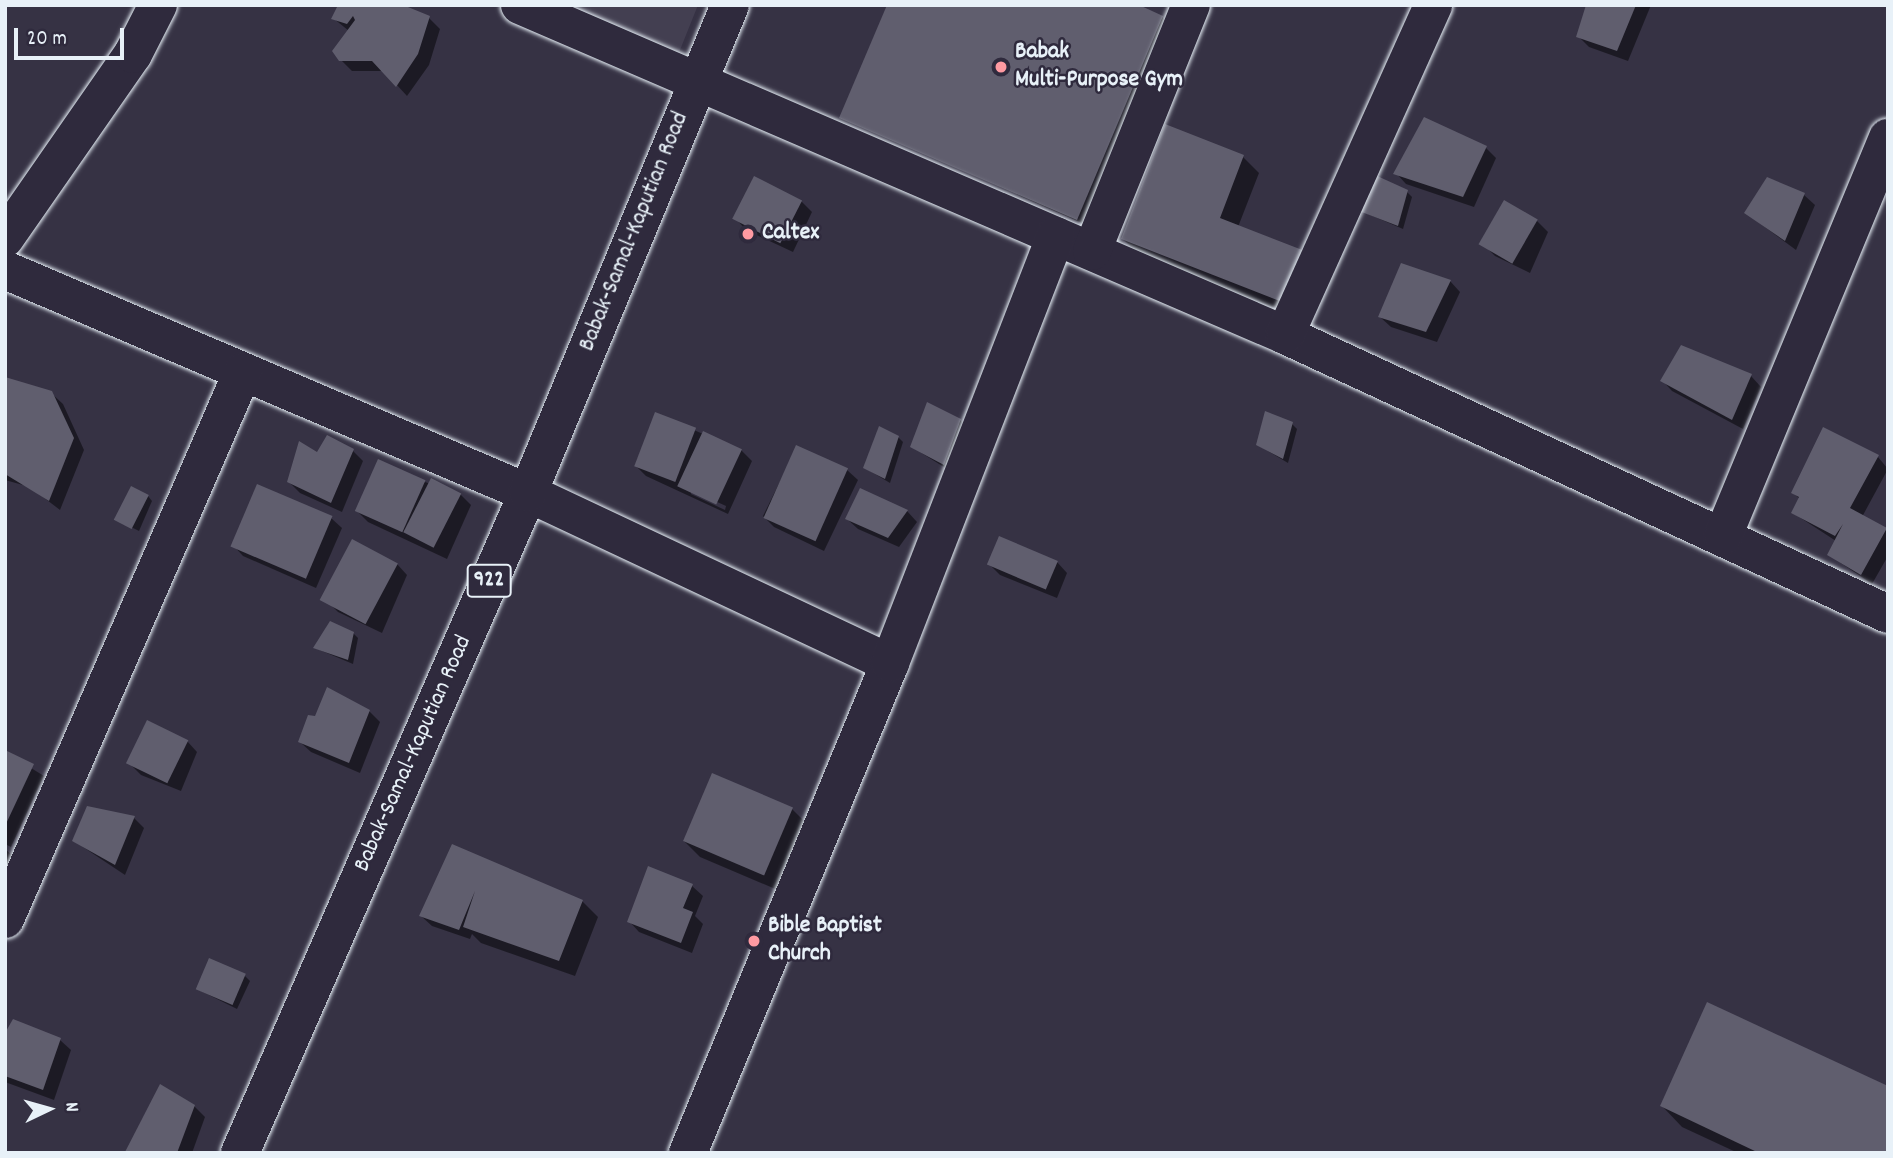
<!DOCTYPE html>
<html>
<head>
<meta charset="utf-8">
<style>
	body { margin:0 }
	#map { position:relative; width:1893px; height:1158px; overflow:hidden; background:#363244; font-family:Dekko,sans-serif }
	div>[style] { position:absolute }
	.built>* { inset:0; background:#433f51 }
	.shadow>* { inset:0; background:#0007 }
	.building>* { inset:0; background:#605e6e; transform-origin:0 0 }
	.roads { filter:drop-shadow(0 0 2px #e8f1f8) drop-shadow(0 0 2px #e8f1f8) }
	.minor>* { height:38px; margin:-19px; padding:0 19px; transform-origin:19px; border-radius:19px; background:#2f2a3d }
	.major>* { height:38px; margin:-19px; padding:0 19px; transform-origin:19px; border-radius:19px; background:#2f2a3d }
	.dots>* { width:19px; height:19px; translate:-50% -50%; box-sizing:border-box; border:4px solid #2f2a3d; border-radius:50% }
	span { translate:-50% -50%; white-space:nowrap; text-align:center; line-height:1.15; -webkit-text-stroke:5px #2f2a3d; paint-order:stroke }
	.shield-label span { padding:2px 5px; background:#2f2a3d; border:2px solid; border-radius:5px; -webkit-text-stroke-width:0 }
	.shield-label { font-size:23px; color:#e8f1f8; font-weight:700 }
	.poi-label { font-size:24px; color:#e8f1f8; font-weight:700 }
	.left { translate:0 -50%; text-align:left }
	.street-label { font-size:24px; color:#e8f1f8 }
	.frame { position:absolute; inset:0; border:7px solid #e8f1f8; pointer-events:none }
	.north { position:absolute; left:14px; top:1074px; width:70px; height:70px; -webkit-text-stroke:5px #2f2a3d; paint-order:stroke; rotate:85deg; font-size:19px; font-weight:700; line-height:28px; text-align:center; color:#e8f1f8 }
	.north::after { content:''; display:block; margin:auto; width:24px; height:32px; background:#e8f1f8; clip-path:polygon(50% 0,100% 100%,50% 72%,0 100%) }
	.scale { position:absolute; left:14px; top:28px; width:110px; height:32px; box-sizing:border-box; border:4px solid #e8f1f8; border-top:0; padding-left:9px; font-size:21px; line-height:24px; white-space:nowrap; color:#e8f1f8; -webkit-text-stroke:5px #2f2a3d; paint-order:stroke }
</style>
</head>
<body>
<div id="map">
	<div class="built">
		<div style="clip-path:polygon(564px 5px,698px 5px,678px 55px)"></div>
	</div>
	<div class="shadow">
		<div style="clip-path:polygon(340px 5px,429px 18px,440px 29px,429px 65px,407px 96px,384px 71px,352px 71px,341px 60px,349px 31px,333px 18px)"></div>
		<div style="clip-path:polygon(1588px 5px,1651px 5px,1628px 61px,1589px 47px,1578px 36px)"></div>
		<div style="clip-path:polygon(1162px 17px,1167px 22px,1082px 223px,841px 117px)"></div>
		<div style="clip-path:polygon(1486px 148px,1496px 158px,1474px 207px,1406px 184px,1396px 173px)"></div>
		<div style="clip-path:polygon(1243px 157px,1259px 173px,1238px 227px,1306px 320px,1139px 255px,1123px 239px)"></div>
		<div style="clip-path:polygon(1407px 192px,1412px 197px,1403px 229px,1361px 211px)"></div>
		<div style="clip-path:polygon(1804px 195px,1815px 205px,1796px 250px,1746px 213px)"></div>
		<div style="clip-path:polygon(801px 201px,812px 212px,793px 252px,746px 230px,736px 219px)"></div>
		<div style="clip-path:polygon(1537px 221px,1548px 232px,1530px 273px,1495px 256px,1484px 245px)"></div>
		<div style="clip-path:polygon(1450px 281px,1460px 292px,1437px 342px,1391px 327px,1380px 317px)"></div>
		<div style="clip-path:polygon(1751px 376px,1761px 387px,1743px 429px,1672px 391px,1662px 380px)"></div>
		<div style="clip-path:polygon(5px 379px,51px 393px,63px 404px,84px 450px,60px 510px,30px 487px,5px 480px)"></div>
		<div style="clip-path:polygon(evenodd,656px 414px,741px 450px,752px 461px,728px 514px,646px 476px,635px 465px,656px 414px,691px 490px,726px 506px,725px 510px,691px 494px,691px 490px)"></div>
		<div style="clip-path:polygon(960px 420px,971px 431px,955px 474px,912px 447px)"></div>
		<div style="clip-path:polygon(1292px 424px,1297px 429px,1288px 463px,1258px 445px)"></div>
		<div style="clip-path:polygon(898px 437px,903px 442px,890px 483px,865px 468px)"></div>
		<div style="clip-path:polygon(797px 447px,847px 470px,858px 480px,824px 551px,774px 527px,763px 516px)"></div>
		<div style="clip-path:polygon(353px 451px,363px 461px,342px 512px,300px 493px,289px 482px,317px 455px)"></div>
		<div style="clip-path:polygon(1878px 457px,1888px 469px,1862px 517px,1888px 531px,1888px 556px,1872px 584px,1829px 555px,1836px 541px,1793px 513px,1800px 499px,1793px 493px)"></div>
		<div style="clip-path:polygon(425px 482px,460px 494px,471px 505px,447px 559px,368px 522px,357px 511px)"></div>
		<div style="clip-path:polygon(148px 496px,152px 501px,139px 531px,117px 520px)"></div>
		<div style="clip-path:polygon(907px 511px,917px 522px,899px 547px,858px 529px,847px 519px)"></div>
		<div style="clip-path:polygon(331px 518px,342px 528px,316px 588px,243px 556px,233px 545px)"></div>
		<div style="clip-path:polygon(1057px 562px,1067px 573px,1057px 598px,1000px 575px,989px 564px)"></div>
		<div style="clip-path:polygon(397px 564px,407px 575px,382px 633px,338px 612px,327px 601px)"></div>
		<div style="clip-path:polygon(353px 633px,358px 638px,353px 664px,315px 648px)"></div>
		<div style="clip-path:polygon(369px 711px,380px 722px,360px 773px,311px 752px,300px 742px)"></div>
		<div style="clip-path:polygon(187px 741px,197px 752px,181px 791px,141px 775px,130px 764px)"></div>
		<div style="clip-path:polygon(5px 752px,44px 776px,11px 847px,5px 844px)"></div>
		<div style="clip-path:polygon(792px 809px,808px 825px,780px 891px,700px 857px,684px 841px)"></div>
		<div style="clip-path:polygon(134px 818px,144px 828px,125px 875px,74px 841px)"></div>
		<div style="clip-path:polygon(453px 847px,582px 901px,598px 917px,575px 976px,481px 943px,472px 934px,470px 939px,432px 926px,421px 916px)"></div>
		<div style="clip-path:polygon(5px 849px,26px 867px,5px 912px)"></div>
		<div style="clip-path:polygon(692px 886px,703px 896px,695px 916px,703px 924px,692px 953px,639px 932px,629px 921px)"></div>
		<div style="clip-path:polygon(245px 976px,250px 981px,237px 1009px,199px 990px)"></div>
		<div style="clip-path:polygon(5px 1037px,60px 1040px,71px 1050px,54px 1100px,5px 1082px)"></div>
		<div style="clip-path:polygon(194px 1106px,205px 1117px,192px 1153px,127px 1151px)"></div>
		<div style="clip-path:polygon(1662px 1106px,1888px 1153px,1738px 1153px,1682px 1127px)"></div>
	</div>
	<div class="building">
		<div style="clip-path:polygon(338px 5px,403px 5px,430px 16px,418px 54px,396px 87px,372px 61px,339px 61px,332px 51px,355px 20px,353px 16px,347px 24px,331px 19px)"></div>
		<div style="clip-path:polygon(887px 5px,1139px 5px,1163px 16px,1077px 220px,839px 118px)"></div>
		<div style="clip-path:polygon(1586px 5px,1636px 5px,1617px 51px,1576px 37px)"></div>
		<div style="clip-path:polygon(1424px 117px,1487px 146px,1463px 197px,1393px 174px)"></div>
		<div style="clip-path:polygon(1165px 124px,1244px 155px,1220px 218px,1310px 253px,1290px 305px,1121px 239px)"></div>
		<div style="clip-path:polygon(1375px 175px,1408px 190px,1398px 226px,1359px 211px)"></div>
		<div style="left:754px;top:176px;width:54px;height:48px;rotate:27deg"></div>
		<div style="clip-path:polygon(1767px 177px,1805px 193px,1785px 241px,1744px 213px)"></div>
		<div style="left:1504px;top:200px;width:39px;height:51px;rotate:30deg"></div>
		<div style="clip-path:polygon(1401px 263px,1451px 280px,1426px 332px,1378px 317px)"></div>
		<div style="clip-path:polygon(1681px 345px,1752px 374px,1732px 420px,1660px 381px)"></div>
		<div style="clip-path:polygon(5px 377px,52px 391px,74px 438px,49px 501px,5px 474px)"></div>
		<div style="clip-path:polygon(927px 402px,961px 419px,944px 465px,910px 447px)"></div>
		<div style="clip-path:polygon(1265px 411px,1293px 422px,1283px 459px,1256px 445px)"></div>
		<div style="left:655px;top:412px;width:44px;height:58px;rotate:21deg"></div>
		<div style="clip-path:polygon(879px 426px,899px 436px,885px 479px,863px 468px)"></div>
		<div style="clip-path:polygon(1823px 427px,1879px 455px,1850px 508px,1887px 528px,1861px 575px,1827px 555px,1843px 524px,1835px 536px,1791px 513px,1799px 497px,1791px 493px)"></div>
		<div style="left:703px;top:431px;width:43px;height:61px;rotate:25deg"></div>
		<div style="clip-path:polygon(327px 435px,354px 449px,331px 503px,287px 482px,299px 441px,317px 452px)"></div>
		<div style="left:796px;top:445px;width:57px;height:80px;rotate:24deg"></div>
		<div style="left:378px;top:459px;width:52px;height:57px;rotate:24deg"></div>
		<div style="left:431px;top:478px;width:34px;height:61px;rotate:27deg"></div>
		<div style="left:257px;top:484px;width:82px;height:68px;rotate:23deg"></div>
		<div style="left:131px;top:486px;width:20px;height:38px;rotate:27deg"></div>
		<div style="clip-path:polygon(860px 488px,908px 510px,888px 538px,845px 519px)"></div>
		<div style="left:999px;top:536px;width:64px;height:31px;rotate:23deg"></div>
		<div style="left:352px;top:539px;width:52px;height:69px;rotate:28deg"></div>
		<div style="clip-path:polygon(330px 621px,354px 632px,348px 660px,313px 648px)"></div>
		<div style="clip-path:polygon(327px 687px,370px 710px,349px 763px,298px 742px,308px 715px,315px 716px)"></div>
		<div style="left:147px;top:720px;width:46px;height:48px;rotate:26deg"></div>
		<div style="clip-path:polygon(5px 750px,34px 764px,5px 826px)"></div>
		<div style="left:712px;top:773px;width:88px;height:74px;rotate:23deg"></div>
		<div style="clip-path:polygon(87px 806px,135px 816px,115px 865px,72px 841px)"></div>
		<div style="clip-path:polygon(452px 844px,583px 900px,559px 961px,463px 927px,475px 891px,459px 930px,419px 916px)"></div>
		<div style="clip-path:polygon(648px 866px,693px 884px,683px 908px,693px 912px,681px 943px,627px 922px)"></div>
		<div style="left:209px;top:958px;width:40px;height:34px;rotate:23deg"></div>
		<div style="clip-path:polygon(1707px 1002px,1888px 1086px,1888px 1153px,1759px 1153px,1660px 1106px)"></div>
		<div style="clip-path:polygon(13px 1019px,61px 1038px,43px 1090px,5px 1076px,5px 1033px)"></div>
		<div style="clip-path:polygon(160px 1084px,195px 1105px,177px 1153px,125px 1152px)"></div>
	</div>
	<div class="roads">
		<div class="minor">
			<div style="left:520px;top:5px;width:833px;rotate:23.33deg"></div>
			<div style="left:1285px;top:335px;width:664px;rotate:24.83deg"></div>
			<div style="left:5px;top:238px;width:224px;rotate:-55.2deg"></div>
			<div style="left:133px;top:54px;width:55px;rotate:-63deg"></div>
			<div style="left:1092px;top:251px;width:265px;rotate:-68.1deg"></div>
			<div style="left:5px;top:270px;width:569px;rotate:23.09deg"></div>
			<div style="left:528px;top:493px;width:400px;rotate:25.2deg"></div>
			<div style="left:1285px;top:335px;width:362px;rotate:-65.8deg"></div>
			<div style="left:1723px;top:536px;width:431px;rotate:-67.5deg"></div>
			<div style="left:5px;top:919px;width:597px;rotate:-66.52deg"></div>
			<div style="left:688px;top:1153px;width:530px;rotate:-67.6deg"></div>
			<div style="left:890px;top:663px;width:458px;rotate:-68.8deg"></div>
		</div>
		<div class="major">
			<div style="left:240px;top:1153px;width:720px;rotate:-66.43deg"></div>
			<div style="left:528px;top:493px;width:528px;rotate:-67.51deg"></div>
		</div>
	</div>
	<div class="dots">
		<div style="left:1001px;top:67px;background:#ff9aa2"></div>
		<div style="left:748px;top:234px;background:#ff9aa2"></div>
		<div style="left:754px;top:941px;background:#ff9aa2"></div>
	</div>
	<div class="shield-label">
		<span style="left:489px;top:581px">922</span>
	</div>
	<div class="poi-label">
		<span class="left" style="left:1015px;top:67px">Babak<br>Multi-Purpose Gym</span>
		<span class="left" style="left:762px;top:234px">Caltex</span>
		<span class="left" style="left:768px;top:941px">Bible Baptist<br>Church</span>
	</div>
	<div class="street-label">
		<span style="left:635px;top:232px;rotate:-68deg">Babak-Samal-Kaputian Road</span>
		<span style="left:414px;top:754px;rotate:-66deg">Babak-Samal-Kaputian Road</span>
	</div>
	<div class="frame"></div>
	<div class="north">N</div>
	<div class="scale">20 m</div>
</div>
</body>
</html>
